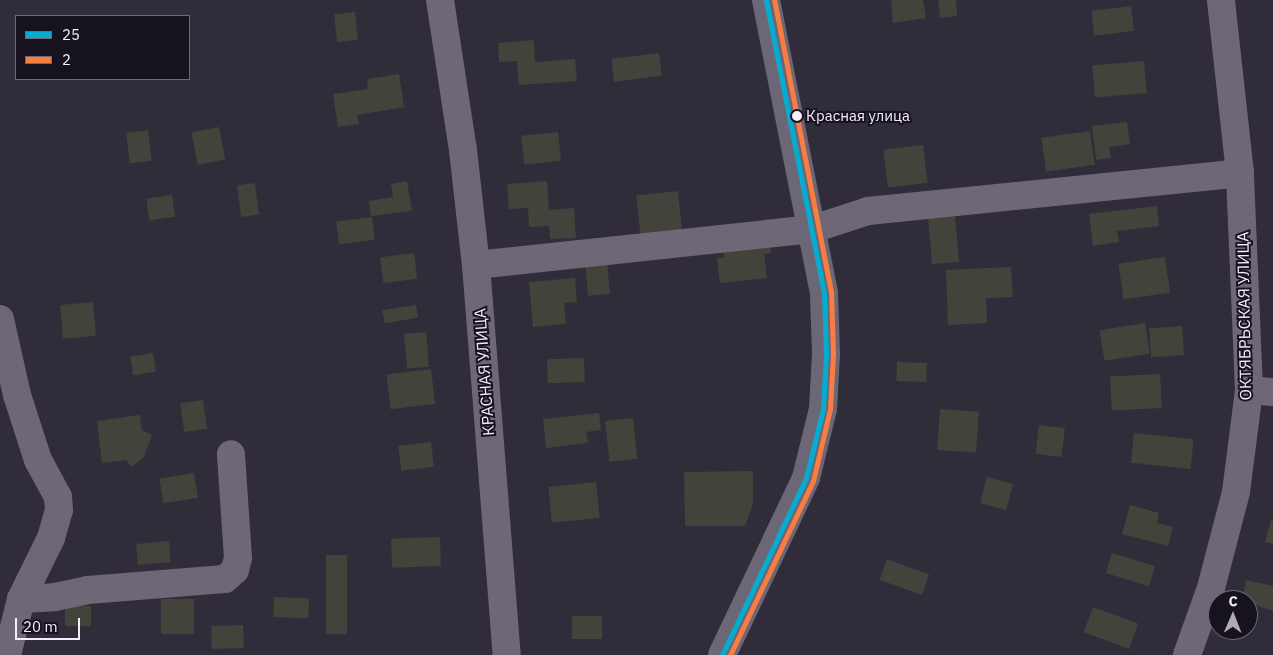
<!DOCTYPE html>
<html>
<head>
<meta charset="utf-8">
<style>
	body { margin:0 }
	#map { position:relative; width:1273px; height:655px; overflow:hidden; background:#312c3a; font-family:"IBM Plex Sans",sans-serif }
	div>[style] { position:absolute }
	.building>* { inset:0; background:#43433c; transform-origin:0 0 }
	.minor>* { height:28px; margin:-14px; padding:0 14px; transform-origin:14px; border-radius:14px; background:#6d6776 }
	.major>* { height:28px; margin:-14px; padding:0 14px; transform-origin:14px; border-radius:14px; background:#6c6776 }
	.bus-1>* { height:5px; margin:-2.5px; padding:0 2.5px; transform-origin:2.5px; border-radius:2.5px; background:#06acd0 }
	.bus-2>* { height:5px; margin:-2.5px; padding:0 2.5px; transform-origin:2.5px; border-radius:2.5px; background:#f77d43 }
	.dots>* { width:14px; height:14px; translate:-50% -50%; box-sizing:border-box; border:2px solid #16121e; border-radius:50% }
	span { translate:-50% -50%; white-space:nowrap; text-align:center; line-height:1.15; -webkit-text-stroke:4px #16121e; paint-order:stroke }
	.bus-label { font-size:15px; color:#f3edff }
	.left { translate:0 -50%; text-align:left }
	.street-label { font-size:16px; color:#f3edff }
	.legend { position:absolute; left:15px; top:15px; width:175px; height:65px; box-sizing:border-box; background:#16121e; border:1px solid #6e6a78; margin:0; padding:6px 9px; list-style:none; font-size:15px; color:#f3edff }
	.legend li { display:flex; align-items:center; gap:10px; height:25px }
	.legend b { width:25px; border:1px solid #6e6a78 }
	.north { position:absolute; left:1208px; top:590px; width:50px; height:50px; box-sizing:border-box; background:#16121e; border:1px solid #6e6a78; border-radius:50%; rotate:1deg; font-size:14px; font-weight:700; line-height:20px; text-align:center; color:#f3edff }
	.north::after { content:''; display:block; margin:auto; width:18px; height:22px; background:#afa9ba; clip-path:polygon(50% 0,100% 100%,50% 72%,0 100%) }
	.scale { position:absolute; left:15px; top:618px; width:65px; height:22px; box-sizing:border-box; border:2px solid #f3edff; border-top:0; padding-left:6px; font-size:15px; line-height:18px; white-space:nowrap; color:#f3edff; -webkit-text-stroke:4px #16121e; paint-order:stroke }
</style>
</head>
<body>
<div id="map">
	<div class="building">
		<div style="clip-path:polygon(891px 0,923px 0,926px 18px,893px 23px)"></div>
		<div style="clip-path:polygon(938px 0,956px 0,957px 16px,940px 18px)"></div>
		<div style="left:1131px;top:6px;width:25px;height:40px;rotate:83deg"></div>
		<div style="left:355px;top:12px;width:28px;height:21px;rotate:84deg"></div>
		<div style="clip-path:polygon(534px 40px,535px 62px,575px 59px,577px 81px,519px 85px,517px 61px,499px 62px,498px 43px)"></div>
		<div style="left:659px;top:53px;width:23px;height:48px;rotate:83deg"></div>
		<div style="left:1144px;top:61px;width:32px;height:52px;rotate:85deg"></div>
		<div style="clip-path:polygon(399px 74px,404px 107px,357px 115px,359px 124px,338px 127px,333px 94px,368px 89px,367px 79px)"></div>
		<div style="clip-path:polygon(1127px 122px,1130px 144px,1109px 147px,1111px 158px,1096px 160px,1092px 126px)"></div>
		<div style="left:219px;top:127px;width:33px;height:28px;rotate:79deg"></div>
		<div style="left:148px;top:130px;width:31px;height:22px;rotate:83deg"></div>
		<div style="left:1090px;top:131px;width:34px;height:49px;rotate:82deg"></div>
		<div style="left:558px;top:132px;width:29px;height:37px;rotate:84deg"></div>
		<div style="left:923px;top:145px;width:38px;height:40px;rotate:83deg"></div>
		<div style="clip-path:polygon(407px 181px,412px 211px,371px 216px,369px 201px,393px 197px,391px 184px)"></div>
		<div style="clip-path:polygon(547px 181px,549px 210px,574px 208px,576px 238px,550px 239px,549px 226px,529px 227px,528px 208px,509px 209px,507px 184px)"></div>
		<div style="left:255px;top:183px;width:32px;height:18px;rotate:83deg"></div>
		<div style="left:678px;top:191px;width:44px;height:42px;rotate:84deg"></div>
		<div style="left:172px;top:195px;width:22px;height:26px;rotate:82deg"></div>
		<div style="clip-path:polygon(1157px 206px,1159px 226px,1117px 231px,1119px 242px,1093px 246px,1089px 214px)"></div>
		<div style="left:955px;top:216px;width:46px;height:27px;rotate:85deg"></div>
		<div style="left:372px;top:217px;width:23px;height:36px;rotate:83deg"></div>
		<div style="clip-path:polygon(770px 241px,771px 253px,764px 254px,767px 278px,720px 283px,717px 258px,724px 258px,723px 247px)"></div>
		<div style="left:414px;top:253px;width:26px;height:34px;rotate:83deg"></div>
		<div style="left:1165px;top:257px;width:36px;height:47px;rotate:82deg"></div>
		<div style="left:607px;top:260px;width:34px;height:22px;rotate:85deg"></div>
		<div style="clip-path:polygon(1011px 267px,1013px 297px,986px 298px,987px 323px,948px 325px,946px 270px)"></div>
		<div style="clip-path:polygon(575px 278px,577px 302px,564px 303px,566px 324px,533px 327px,529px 282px)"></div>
		<div style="left:93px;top:302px;width:34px;height:33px;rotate:85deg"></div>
		<div style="left:416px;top:305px;width:13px;height:34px;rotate:81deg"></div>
		<div style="left:1145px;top:323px;width:31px;height:46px;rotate:81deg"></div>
		<div style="left:1182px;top:326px;width:29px;height:33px;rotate:86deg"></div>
		<div style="left:426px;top:332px;width:35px;height:22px;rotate:85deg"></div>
		<div style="left:153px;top:353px;width:19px;height:23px;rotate:81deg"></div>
		<div style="left:584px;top:358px;width:24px;height:37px;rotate:88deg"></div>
		<div style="left:897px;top:362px;width:30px;height:19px;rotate:2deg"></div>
		<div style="left:431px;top:369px;width:35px;height:45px;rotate:83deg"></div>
		<div style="left:1160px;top:374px;width:34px;height:50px;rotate:87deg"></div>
		<div style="left:203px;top:400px;width:29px;height:23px;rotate:82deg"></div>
		<div style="left:940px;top:409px;width:39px;height:41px;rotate:4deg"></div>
		<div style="clip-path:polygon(599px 413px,601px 430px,586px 432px,588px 443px,546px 448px,543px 419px)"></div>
		<div style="clip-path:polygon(140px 415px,142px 430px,152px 435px,144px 457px,132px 467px,126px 460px,102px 463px,97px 421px)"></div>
		<div style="left:633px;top:418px;width:41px;height:28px;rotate:84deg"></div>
		<div style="left:1039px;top:425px;width:26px;height:29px;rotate:7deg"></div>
		<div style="left:1134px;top:433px;width:60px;height:30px;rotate:6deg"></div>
		<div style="left:431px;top:442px;width:25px;height:33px;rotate:83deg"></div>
		<div style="clip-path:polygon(753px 471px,753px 504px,745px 526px,685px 526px,684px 472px)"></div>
		<div style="left:194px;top:473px;width:25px;height:35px;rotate:81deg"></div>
		<div style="left:987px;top:477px;width:27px;height:27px;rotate:15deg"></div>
		<div style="left:596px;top:482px;width:36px;height:48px;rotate:84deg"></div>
		<div style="clip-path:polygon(1130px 505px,1159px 513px,1157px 523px,1173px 527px,1168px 546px,1122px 534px)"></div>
		<div style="clip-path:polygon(1271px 520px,1273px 521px,1273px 544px,1265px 542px)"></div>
		<div style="left:440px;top:537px;width:29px;height:49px;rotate:88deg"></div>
		<div style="left:169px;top:541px;width:21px;height:33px;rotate:85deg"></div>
		<div style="left:1112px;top:553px;width:45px;height:21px;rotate:17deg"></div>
		<div style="left:326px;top:555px;width:21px;height:79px"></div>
		<div style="left:887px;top:559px;width:45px;height:22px;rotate:20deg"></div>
		<div style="clip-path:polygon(1246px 580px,1273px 586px,1273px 611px,1242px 600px)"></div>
		<div style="left:274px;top:597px;width:35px;height:20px;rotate:2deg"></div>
		<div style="left:161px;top:599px;width:33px;height:35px"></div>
		<div style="left:65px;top:606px;width:26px;height:20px"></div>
		<div style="left:1093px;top:607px;width:48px;height:27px;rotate:20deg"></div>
		<div style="left:572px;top:616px;width:30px;height:23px"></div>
		<div style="left:243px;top:625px;width:23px;height:32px;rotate:88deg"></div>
	</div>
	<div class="minor">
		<div style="left:440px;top:0;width:152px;rotate:81.3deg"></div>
		<div style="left:463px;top:150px;width:116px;rotate:83.6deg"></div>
		<div style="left:476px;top:265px;width:391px;rotate:85.5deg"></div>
		<div style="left:476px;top:265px;width:339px;rotate:-6.1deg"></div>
		<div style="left:813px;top:229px;width:58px;rotate:-18.1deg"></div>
		<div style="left:868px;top:211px;width:374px;rotate:-5.8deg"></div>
		<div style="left:0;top:319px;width:78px;rotate:77.4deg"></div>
		<div style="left:17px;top:395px;width:68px;rotate:72.1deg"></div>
		<div style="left:38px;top:460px;width:42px;rotate:61.6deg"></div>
		<div style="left:58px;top:497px;width:13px;rotate:86deg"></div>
		<div style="left:59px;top:510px;width:29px;rotate:106deg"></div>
		<div style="left:51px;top:538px;width:68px;rotate:116.2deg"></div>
		<div style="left:21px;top:599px;width:58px;rotate:104deg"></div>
		<div style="left:1249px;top:390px;width:24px;rotate:5deg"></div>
		<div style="left:21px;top:599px;width:34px;rotate:-3deg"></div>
		<div style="left:55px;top:597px;width:34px;rotate:-12deg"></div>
		<div style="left:88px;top:590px;width:137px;rotate:-4.6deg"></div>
		<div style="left:225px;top:579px;width:13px;rotate:-42deg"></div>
		<div style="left:235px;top:570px;width:12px;rotate:-76deg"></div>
		<div style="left:238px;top:558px;width:104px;rotate:-93.9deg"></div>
		<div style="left:1187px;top:655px;width:71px;rotate:-70.3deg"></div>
		<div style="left:1211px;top:588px;width:99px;rotate:-75.4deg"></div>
		<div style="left:1236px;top:492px;width:103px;rotate:-82.7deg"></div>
		<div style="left:1249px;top:390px;width:217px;rotate:-92.4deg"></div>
		<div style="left:1240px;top:173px;width:174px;rotate:-96.3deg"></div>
	</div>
	<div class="major">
		<div style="left:722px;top:655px;width:196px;rotate:-64.6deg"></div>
		<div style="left:806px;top:478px;width:71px;rotate:-76.2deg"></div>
		<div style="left:823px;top:409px;width:55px;rotate:-86.9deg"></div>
		<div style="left:826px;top:354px;width:61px;rotate:-91.9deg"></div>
		<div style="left:824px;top:293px;width:299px;rotate:-101.2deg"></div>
	</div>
	<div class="bus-1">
		<div style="left:722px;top:655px;width:196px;rotate:-64.6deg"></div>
		<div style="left:806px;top:478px;width:71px;rotate:-76.2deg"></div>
		<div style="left:823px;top:409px;width:55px;rotate:-86.9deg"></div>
		<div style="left:826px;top:354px;width:61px;rotate:-91.9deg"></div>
		<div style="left:824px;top:293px;width:299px;rotate:-101.2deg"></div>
	</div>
	<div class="bus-2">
		<div style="left:730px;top:655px;width:193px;rotate:-64.5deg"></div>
		<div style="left:813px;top:481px;width:74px;rotate:-76.7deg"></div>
		<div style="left:830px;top:409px;width:55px;rotate:-86.9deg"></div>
		<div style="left:833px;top:354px;width:62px;rotate:-91.8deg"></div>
		<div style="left:831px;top:292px;width:298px;rotate:-101deg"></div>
	</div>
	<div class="dots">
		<div style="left:797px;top:116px;background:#f3edff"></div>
	</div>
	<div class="bus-label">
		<span class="left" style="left:806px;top:116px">Красная улица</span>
	</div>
	<div class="street-label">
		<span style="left:1244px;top:316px;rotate:-91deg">ОКТЯБРЬСКАЯ УЛИЦА</span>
		<span style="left:484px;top:372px;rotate:-94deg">КРАСНАЯ УЛИЦА</span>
	</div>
	<ul class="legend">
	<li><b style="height:6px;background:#06acd0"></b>25</li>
	<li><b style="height:6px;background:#f77d43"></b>2</li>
	</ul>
	<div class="north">С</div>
	<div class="scale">20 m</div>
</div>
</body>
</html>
